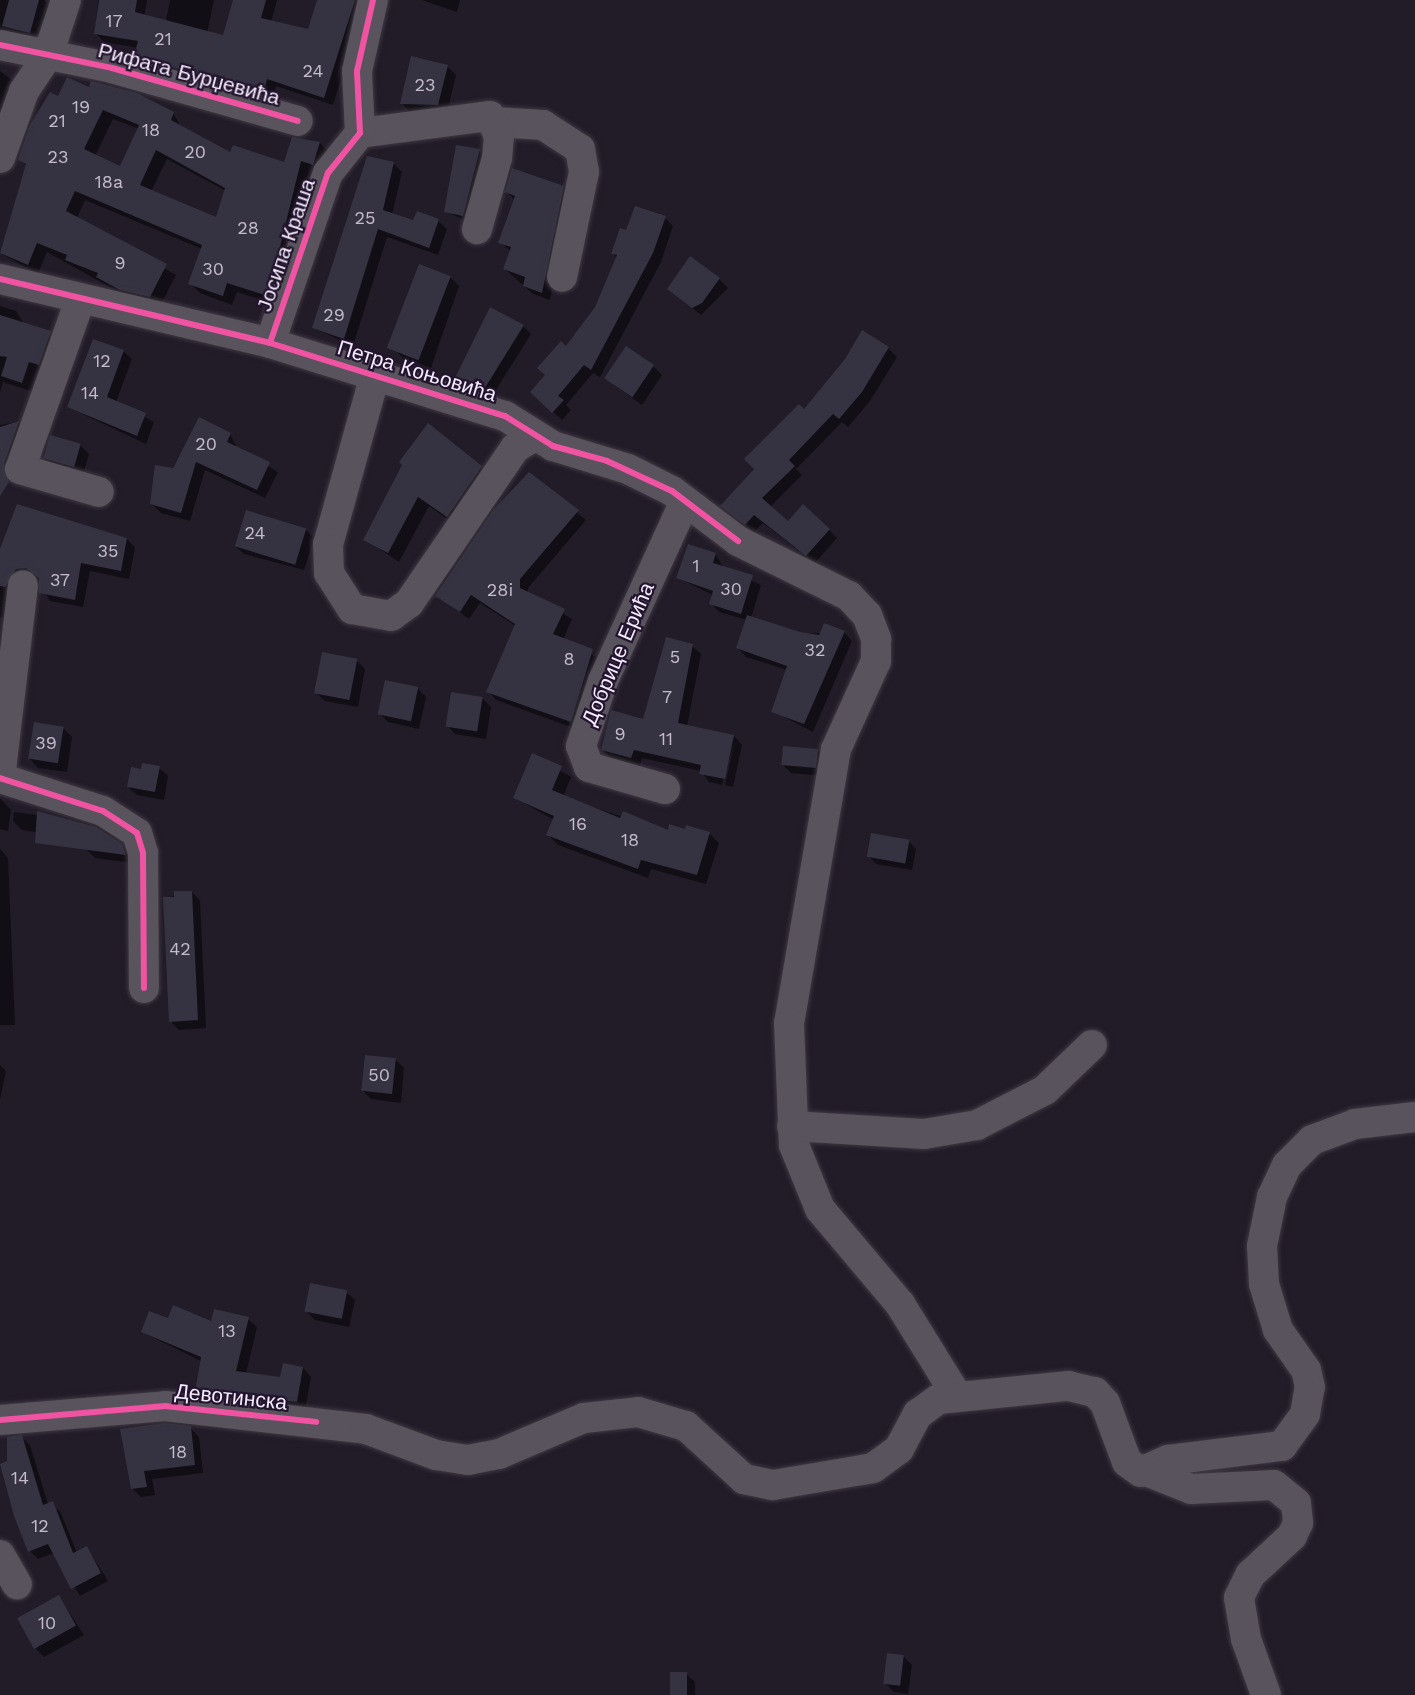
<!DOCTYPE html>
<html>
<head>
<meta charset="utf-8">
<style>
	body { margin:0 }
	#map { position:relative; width:1415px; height:1695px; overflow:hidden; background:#221b28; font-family:"Work Sans",sans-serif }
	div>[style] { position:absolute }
	.shadow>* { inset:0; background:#0007 }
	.building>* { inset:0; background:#353342; transform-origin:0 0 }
	.roads { filter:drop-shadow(0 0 2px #3e3842) drop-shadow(0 0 2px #3e3842) }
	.minor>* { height:30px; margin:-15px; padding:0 15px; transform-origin:15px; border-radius:15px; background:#59535d }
	.cycleway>* { height:6px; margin:-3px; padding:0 3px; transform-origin:3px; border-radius:3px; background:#f153a3 }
	span { translate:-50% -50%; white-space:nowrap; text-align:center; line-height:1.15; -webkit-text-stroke:4.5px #23152e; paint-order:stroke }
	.number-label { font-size:18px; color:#c4bccd }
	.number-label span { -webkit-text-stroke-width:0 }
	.street-label { font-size:21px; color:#f3eafb }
</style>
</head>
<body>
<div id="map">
	<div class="shadow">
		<div style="clip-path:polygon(0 0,44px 0,49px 5px,39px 41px,0 31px)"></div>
		<div style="clip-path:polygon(98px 0,147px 0,139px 48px,104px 42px,95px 33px)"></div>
		<div style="clip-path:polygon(170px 0,214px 0,197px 82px,170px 74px,158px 62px)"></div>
		<div style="clip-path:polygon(234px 0,277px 0,271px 22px,309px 31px,319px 0,366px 0,333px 105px,276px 86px,272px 101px,222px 87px,213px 78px)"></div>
		<div style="clip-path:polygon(422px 0,460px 0,457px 12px)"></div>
		<div style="clip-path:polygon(447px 66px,456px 75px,447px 113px,410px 112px,402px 103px)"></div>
		<div style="clip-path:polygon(0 71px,13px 81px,0 120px)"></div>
		<div style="clip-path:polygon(evenodd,89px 89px,173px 113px,181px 127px,230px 154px,285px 164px,293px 139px,320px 143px,329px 153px,322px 174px,311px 170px,278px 305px,237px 292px,232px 305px,200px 293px,190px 283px,202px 249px,85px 200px,77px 218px,176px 275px,160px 306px,131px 299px,47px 252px,38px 274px,0 253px,27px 166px,19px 159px,59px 98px,89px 89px,113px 119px,139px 129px,120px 168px,95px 156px,113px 119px,89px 89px,167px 159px,226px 191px,217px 219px,151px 192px,167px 159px)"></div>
		<div style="clip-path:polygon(457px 146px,480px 151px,488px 159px,471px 223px,445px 211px)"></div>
		<div style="clip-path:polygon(393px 163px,402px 172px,392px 215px,414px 222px,438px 221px,447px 229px,438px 255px,387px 237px,353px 346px,313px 328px)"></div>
		<div style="clip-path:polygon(563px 187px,571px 196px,550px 300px,533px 294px,505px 269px,511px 252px,500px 242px,515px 200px,507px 192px)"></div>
		<div style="clip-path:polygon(665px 218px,673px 226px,661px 262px,600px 377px,593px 373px,566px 405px,571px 410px,562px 420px,540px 400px,547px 376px,597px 308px,617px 258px,613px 253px,627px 232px)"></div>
		<div style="clip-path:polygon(450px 277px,459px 286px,431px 368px,403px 358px,395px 350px)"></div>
		<div style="clip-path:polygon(719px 279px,728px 288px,701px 315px,669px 289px)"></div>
		<div style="clip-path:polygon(0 306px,16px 311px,24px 324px,59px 341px,48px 373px,38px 370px,31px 391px,3px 382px,0 393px)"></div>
		<div style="clip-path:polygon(523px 326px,531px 334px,491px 398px,455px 381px)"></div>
		<div style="clip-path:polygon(888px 348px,897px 357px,870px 401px,848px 427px,842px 422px,796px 469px,802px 475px,770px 507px,788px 523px,829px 530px,837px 538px,815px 563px,763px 523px,754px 532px,722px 506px,804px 411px)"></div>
		<div style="clip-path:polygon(123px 351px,132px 359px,116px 402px,154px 422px,146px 444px,68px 407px)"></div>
		<div style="clip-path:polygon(653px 366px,662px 375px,642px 405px,605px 378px)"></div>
		<div style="clip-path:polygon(200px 419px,230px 434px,237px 448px,278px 472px,265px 498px,205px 470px,190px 521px,161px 513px,152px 504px)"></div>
		<div style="clip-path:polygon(18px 422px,27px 431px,12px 474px,0 472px,0 425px)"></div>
		<div style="clip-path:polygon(429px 425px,491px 477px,458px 527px,429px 506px,399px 562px,365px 539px)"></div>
		<div style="clip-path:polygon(80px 445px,89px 454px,83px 475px,53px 466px,44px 457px)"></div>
		<div style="clip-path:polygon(529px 474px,586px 520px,528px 588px,528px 593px,572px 619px,563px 640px,600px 659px,579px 730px,496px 700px,488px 691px,516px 626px,480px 603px,469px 619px,437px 596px)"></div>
		<div style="clip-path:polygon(305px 529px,314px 538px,304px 570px,244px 554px,235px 546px)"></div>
		<div style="clip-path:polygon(127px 539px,135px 548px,129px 579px,90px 571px,83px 607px,50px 601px,34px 576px,17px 584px,11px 620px,0 617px,0 551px)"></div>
		<div style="clip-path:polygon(689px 545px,716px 555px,723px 567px,761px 585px,751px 618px,799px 634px,844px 632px,852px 641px,813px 732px,773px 711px,787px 670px,746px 657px,738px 648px,747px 620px,719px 612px,711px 603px,713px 595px,678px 578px)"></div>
		<div style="clip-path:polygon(692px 646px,701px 654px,687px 726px,734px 736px,742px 745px,733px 787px,725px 785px,735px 740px,722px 785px,709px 782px,701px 771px,642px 758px,640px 766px,611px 758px,602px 749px,644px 721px)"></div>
		<div style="clip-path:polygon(356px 660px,365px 669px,358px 707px,325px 701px,316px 693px)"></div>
		<div style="clip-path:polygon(417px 688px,426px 697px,419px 729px,388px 722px,379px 713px)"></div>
		<div style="clip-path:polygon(453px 693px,483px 699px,491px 707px,486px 739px,455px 734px,447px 725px)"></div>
		<div style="clip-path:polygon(64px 729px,72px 737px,67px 772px,38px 768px,30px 759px)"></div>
		<div style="clip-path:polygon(784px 748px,818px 751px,826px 759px,823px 776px,791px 773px,783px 765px)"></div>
		<div style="clip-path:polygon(533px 755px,571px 777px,563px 797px,668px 832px,709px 833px,719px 843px,706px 884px,651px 869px,648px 878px,558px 845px,548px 835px,554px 820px,515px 798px)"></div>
		<div style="clip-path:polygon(159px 768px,168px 776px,164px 800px,137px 795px,128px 787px,132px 769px)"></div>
		<div style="clip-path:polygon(0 798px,11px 810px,8px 831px,0 829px)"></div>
		<div style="clip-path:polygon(14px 812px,67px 819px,75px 838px,22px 830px,13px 821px)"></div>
		<div style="clip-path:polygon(908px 841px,916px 849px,912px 870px,876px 864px,869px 856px)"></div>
		<div style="clip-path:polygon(82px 845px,121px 845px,133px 863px,95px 858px)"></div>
		<div style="clip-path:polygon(0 849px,8px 858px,15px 1025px,0 1025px)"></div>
		<div style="clip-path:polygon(192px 892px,200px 901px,206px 1028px,179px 1030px,170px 1021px,165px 898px)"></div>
		<div style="clip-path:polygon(396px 1060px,404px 1068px,401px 1103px,371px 1099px,363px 1091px)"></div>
		<div style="clip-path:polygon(0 1065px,6px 1071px,0 1100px)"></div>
		<div style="clip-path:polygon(346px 1292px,355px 1300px,349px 1327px,315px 1320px,306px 1311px)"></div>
		<div style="clip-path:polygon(248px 1319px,257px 1327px,246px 1374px,282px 1379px,303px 1368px,311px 1377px,305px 1410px,205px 1400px,197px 1392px,201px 1361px,142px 1332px)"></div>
		<div style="clip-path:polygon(190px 1428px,199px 1437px,203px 1473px,152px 1479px,155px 1495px,141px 1497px,133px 1489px,122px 1430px)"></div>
		<div style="clip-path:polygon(21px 1437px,30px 1445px,48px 1504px,60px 1511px,77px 1553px,87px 1548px,108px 1581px,80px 1596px,54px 1553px,38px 1559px,30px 1551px)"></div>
		<div style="clip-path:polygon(59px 1597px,84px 1635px,44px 1657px,36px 1649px)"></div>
		<div style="clip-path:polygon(903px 1656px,912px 1665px,908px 1694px,894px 1692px,885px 1683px)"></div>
		<div style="clip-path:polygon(686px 1674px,695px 1682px,695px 1695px,673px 1695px)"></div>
	</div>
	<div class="building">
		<div style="clip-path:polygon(9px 0,39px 0,30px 33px,2px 26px)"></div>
		<div style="clip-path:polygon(99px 0,137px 0,135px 12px,223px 35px,233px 0,266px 0,261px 18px,308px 29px,317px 0,355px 0,324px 98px,267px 79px,264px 93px,134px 56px,138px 41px,94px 34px)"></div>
		<div style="clip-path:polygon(411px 56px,448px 65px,438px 105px,400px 104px)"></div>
		<div style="clip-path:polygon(evenodd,67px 77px,89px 87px,91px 81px,137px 93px,174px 112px,171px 120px,230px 152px,233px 145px,284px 162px,292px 137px,320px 142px,313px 165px,301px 161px,268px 296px,227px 283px,223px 296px,188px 284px,202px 245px,75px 191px,66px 211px,167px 264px,150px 297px,120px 290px,96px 277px,98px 273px,65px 260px,67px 255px,37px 243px,28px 265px,0 253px,26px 164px,18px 160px,30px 125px,50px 92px,58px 96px,67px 77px,103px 110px,139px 125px,120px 166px,84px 149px,103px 110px,67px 77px,156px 150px,225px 188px,216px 217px,140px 185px,156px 150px)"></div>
		<div style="clip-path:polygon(456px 145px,480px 149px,463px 216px,444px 212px)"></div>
		<div style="clip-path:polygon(367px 156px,394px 162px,383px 210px,413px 220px,417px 211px,439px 219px,429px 248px,378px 229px,344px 339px,312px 328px)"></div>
		<div style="clip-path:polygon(512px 168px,564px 186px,542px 293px,523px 286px,525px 277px,503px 269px,511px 247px,498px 243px,515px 196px,505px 192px)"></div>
		<div style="clip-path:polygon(635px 206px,666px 216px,653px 253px,591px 370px,584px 365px,558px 396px,564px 400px,552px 413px,530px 392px,545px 375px,537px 368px,561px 341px,566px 346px,595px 307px,617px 255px,611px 254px,620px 228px,626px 230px)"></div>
		<div style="clip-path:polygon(690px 256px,720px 278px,702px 303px,692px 308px,667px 289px)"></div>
		<div style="left:419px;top:264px;width:34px;height:90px;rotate:21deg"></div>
		<div style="clip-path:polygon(490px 307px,524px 325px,483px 391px,453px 382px)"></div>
		<div style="clip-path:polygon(0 315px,51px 331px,39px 365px,29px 362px,22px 383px,1px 376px,7px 357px,0 356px)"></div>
		<div style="clip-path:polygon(862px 330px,889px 347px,862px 392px,839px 419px,833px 414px,789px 460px,795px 466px,762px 498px,788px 521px,803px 504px,830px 529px,806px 556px,754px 515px,745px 525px,720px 506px,754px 469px,744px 459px,799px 404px,804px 409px,845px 359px)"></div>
		<div style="clip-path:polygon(93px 339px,124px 350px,107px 397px,146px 413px,137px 436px,67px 407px)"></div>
		<div style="left:626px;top:346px;width:34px;height:39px;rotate:34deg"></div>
		<div style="clip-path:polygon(199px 417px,231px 433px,227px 442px,270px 462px,257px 490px,196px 462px,181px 513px,150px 504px,155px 465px,173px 468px)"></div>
		<div style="clip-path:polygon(19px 421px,4px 464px,9px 482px,0 496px,0 427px)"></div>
		<div style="clip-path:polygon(428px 423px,482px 466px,447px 517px,418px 497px,388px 553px,363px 540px,402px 465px,399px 462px)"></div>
		<div style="left:50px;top:435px;width:32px;height:24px;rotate:16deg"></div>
		<div style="clip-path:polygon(529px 472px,579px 510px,520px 579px,520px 588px,565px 609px,553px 634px,593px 649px,571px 722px,486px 692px,515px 624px,471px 595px,460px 612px,435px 596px,494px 509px)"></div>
		<div style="clip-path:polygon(17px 504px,127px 538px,121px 571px,81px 563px,75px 600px,39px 593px,39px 578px,26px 568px,16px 569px,5px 587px,0 586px,0 549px)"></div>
		<div style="left:246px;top:510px;width:63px;height:38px;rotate:17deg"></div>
		<div style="clip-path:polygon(688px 544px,716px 553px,713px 563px,753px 575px,741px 614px,709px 604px,713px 591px,676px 578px)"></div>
		<div style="clip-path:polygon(747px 615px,800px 632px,819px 635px,824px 623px,845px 631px,804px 724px,771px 712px,787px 666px,736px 648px)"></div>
		<div style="clip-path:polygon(666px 637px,693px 644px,678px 723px,734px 735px,725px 779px,699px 774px,701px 765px,634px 750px,631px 758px,601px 750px,611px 710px,643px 719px)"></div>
		<div style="left:322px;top:652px;width:36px;height:42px;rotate:11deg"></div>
		<div style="left:385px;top:680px;width:34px;height:35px;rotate:12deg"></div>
		<div style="left:451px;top:692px;width:32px;height:35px;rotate:9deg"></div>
		<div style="left:34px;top:722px;width:30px;height:37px;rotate:9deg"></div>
		<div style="left:783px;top:746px;width:35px;height:19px;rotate:5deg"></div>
		<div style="clip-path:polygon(532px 753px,562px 766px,552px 790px,620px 818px,623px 811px,668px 830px,669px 824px,685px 829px,686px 825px,710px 832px,697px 875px,641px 860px,638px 869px,546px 835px,554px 816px,513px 798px)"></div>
		<div style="clip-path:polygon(142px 763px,160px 766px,155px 792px,127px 787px,131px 767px,141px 769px)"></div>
		<div style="clip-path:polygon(37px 811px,96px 827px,122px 844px,126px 855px,35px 843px)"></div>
		<div style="left:871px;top:833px;width:39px;height:24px;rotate:10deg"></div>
		<div style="clip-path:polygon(174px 891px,192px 891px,198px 1020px,169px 1022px,163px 897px,174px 897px)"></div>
		<div style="left:365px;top:1055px;width:31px;height:36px;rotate:6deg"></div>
		<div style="left:310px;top:1283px;width:38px;height:29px;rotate:11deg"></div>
		<div style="clip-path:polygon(173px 1305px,211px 1321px,214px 1309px,249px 1317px,236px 1371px,280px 1377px,283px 1363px,303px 1367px,297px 1402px,195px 1392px,201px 1357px,141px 1332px,149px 1311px,168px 1318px)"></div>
		<div style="clip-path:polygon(165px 1423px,191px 1426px,195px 1465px,144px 1471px,147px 1487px,131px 1489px,120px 1429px)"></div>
		<div style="clip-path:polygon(22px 1435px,43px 1505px,53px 1501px,73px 1553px,87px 1546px,101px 1573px,71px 1589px,48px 1544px,28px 1552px,14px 1516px,0 1464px,7px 1461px,7px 1437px)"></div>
		<div style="left:59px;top:1595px;width:35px;height:48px;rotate:61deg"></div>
		<div style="left:887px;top:1653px;width:17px;height:31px;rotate:7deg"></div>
		<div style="left:670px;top:1672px;width:17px;height:23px"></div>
	</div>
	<div class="roads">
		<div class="minor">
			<div style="left:0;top:45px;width:114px;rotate:11.6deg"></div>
			<div style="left:112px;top:68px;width:193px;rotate:15.9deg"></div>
			<div style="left:495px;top:122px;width:48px;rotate:3.6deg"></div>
			<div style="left:543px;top:125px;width:44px;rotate:33deg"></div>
			<div style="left:580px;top:149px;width:23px;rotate:80deg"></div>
			<div style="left:584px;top:172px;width:107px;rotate:101.8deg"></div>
			<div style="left:360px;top:133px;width:131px;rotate:-7.5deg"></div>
			<div style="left:490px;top:116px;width:22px;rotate:66deg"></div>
			<div style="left:499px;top:136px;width:22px;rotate:95deg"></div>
			<div style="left:497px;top:158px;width:74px;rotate:105.7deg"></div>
			<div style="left:0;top:158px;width:71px;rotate:-70.3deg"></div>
			<div style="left:24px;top:91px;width:43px;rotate:-56.3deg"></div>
			<div style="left:48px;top:55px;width:58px;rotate:-71.9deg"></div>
			<div style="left:0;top:279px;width:277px;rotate:13.3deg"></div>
			<div style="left:270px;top:343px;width:180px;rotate:-71.2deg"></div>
			<div style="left:328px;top:173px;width:51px;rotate:-51.3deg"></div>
			<div style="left:360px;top:133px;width:62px;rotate:-92.8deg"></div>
			<div style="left:357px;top:71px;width:73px;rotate:-77.3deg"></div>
			<div style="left:80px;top:300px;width:179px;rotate:109.5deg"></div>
			<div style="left:20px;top:469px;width:82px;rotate:16.2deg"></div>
			<div style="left:270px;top:343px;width:246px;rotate:17.3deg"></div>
			<div style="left:505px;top:416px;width:57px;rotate:32deg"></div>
			<div style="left:553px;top:446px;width:78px;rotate:17deg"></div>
			<div style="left:628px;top:469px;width:49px;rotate:26.6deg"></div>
			<div style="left:672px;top:491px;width:83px;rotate:37.1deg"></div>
			<div style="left:738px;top:541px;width:124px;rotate:26.4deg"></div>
			<div style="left:849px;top:596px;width:26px;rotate:47deg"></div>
			<div style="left:867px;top:615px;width:26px;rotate:69deg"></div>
			<div style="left:876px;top:639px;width:22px;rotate:90deg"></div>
			<div style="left:876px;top:661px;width:97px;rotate:114.4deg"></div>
			<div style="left:836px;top:749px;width:278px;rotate:99.7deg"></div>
			<div style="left:789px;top:1023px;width:122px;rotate:87.7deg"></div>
			<div style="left:794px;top:1145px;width:69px;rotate:67.9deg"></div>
			<div style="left:820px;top:1209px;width:124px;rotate:49.9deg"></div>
			<div style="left:900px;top:1304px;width:108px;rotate:58.2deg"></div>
			<div style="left:375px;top:375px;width:175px;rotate:105.5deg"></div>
			<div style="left:328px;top:544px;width:29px;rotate:88deg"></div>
			<div style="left:329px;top:573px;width:43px;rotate:57.4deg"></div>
			<div style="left:352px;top:609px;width:40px;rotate:10deg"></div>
			<div style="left:391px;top:616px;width:22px;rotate:-36deg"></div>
			<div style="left:409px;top:603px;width:188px;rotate:-55.6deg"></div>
			<div style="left:515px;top:448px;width:23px;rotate:-31deg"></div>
			<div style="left:0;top:778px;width:108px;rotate:17.8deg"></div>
			<div style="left:103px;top:811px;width:40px;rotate:32.9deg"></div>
			<div style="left:137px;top:833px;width:21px;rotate:73deg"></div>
			<div style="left:143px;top:853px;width:135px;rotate:89.6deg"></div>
			<div style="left:0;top:778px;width:194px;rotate:-83.2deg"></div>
			<div style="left:665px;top:789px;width:79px;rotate:-163.9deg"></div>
			<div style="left:589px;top:767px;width:22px;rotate:-111deg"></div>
			<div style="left:581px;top:746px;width:69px;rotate:-71.3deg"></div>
			<div style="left:603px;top:681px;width:198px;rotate:-65.5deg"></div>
			<div style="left:792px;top:1126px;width:132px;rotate:3.5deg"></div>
			<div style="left:924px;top:1134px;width:54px;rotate:-9.6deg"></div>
			<div style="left:977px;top:1125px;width:76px;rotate:-27.2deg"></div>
			<div style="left:1045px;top:1090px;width:65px;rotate:-43.8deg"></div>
			<div style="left:0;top:1420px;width:166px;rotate:-4.8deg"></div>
			<div style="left:165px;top:1406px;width:202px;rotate:6.5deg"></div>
			<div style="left:366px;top:1429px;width:75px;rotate:20.4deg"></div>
			<div style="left:436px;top:1455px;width:32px;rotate:9deg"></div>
			<div style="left:468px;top:1460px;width:32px;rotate:-11deg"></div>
			<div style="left:499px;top:1454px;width:92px;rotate:-23deg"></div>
			<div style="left:584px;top:1418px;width:54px;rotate:-6.3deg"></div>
			<div style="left:638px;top:1412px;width:50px;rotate:16.3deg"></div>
			<div style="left:686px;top:1426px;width:79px;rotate:42.4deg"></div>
			<div style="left:744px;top:1479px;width:30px;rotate:12deg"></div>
			<div style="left:773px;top:1485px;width:101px;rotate:-9.6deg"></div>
			<div style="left:873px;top:1468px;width:32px;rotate:-36deg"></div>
			<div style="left:899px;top:1449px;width:40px;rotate:-62deg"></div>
			<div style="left:918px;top:1414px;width:26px;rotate:-36deg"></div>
			<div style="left:939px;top:1399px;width:130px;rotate:-5.8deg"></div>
			<div style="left:1068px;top:1386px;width:28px;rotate:13deg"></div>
			<div style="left:1095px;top:1392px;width:15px;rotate:48deg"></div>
			<div style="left:1105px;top:1403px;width:63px;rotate:69.6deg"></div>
			<div style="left:1127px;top:1462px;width:17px;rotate:36deg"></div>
			<div style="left:1141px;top:1472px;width:30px;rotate:-24deg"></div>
			<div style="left:1168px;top:1460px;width:115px;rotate:-7deg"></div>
			<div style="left:1282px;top:1446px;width:39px;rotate:-54deg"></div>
			<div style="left:1305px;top:1414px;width:27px;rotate:-80deg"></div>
			<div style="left:1310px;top:1387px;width:17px;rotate:-103deg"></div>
			<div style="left:1306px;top:1370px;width:49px;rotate:-125deg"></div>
			<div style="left:1278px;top:1330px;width:48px;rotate:-106.9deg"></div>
			<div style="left:1264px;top:1284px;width:38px;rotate:-93deg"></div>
			<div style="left:1262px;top:1246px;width:50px;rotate:-78.5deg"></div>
			<div style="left:1272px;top:1197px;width:35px;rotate:-65deg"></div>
			<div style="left:1287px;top:1165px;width:35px;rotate:-45deg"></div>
			<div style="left:1312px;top:1140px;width:46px;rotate:-20.4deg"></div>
			<div style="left:1355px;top:1124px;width:60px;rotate:-6.7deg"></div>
			<div style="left:1149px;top:1472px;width:45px;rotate:22deg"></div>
			<div style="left:1191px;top:1489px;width:83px;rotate:-2.8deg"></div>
			<div style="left:1274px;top:1485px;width:28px;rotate:39deg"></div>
			<div style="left:1296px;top:1503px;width:20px;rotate:84deg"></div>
			<div style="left:1298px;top:1523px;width:14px;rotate:115deg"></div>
			<div style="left:1292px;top:1536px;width:57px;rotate:137.1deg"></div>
			<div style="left:1250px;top:1575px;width:25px;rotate:116deg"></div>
			<div style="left:1239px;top:1598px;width:42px;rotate:80.3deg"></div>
			<div style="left:1246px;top:1639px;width:59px;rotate:70.3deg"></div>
			<div style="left:0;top:1555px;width:34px;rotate:60deg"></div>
		</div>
	</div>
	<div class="cycleway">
		<div style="left:0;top:45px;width:114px;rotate:11.6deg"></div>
		<div style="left:112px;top:68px;width:193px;rotate:15.9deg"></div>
		<div style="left:0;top:279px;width:277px;rotate:13.3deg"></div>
		<div style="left:270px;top:343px;width:180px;rotate:-71.2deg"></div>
		<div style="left:328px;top:173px;width:51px;rotate:-51.3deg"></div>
		<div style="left:360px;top:133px;width:62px;rotate:-92.8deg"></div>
		<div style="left:357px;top:71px;width:73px;rotate:-77.3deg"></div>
		<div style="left:270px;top:343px;width:246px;rotate:17.3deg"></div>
		<div style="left:505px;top:416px;width:57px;rotate:32deg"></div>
		<div style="left:553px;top:446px;width:56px;rotate:15.5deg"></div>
		<div style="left:607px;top:461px;width:72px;rotate:24.8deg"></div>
		<div style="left:672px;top:491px;width:83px;rotate:37.1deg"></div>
		<div style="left:0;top:778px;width:108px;rotate:17.8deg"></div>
		<div style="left:103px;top:811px;width:40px;rotate:32.9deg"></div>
		<div style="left:137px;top:833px;width:21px;rotate:73deg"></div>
		<div style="left:143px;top:853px;width:135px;rotate:89.6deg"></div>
		<div style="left:0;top:1420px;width:166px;rotate:-4.8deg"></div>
		<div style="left:165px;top:1406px;width:152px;rotate:6deg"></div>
	</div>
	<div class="number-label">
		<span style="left:114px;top:21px">17</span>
		<span style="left:163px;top:39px">21</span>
		<span style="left:313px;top:71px">24</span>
		<span style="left:425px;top:85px">23</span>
		<span style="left:81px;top:107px">19</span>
		<span style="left:57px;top:121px">21</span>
		<span style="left:151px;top:130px">18</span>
		<span style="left:195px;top:152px">20</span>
		<span style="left:58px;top:157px">23</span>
		<span style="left:109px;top:182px">18a</span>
		<span style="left:365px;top:218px">25</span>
		<span style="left:248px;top:228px">28</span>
		<span style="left:120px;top:263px">9</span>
		<span style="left:213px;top:269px">30</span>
		<span style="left:334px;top:315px">29</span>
		<span style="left:102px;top:361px">12</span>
		<span style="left:90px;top:393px">14</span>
		<span style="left:206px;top:444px">20</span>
		<span style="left:255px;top:533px">24</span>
		<span style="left:108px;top:551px">35</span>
		<span style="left:696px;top:566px">1</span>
		<span style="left:60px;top:580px">37</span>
		<span style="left:731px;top:589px">30</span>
		<span style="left:500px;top:590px">28i</span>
		<span style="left:815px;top:650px">32</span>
		<span style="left:675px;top:657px">5</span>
		<span style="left:569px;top:659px">8</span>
		<span style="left:667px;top:697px">7</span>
		<span style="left:620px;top:734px">9</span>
		<span style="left:666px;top:739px">11</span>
		<span style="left:46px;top:743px">39</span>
		<span style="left:578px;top:824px">16</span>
		<span style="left:630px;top:840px">18</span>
		<span style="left:180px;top:949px">42</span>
		<span style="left:379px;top:1075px">50</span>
		<span style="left:227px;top:1331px">13</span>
		<span style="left:178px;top:1452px">18</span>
		<span style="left:20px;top:1478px">14</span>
		<span style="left:40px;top:1526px">12</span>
		<span style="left:47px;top:1623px">10</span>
	</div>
	<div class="street-label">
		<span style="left:189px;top:74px;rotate:15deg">Рифата Бурџевића</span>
		<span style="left:286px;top:245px;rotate:-71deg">Јосипа Краша</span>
		<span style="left:417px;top:371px;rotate:17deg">Петра Коњовића</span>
		<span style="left:618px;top:654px;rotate:-67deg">Добрице Ерића</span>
		<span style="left:231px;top:1397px;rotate:6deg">Девотинска</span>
	</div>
</div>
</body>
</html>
